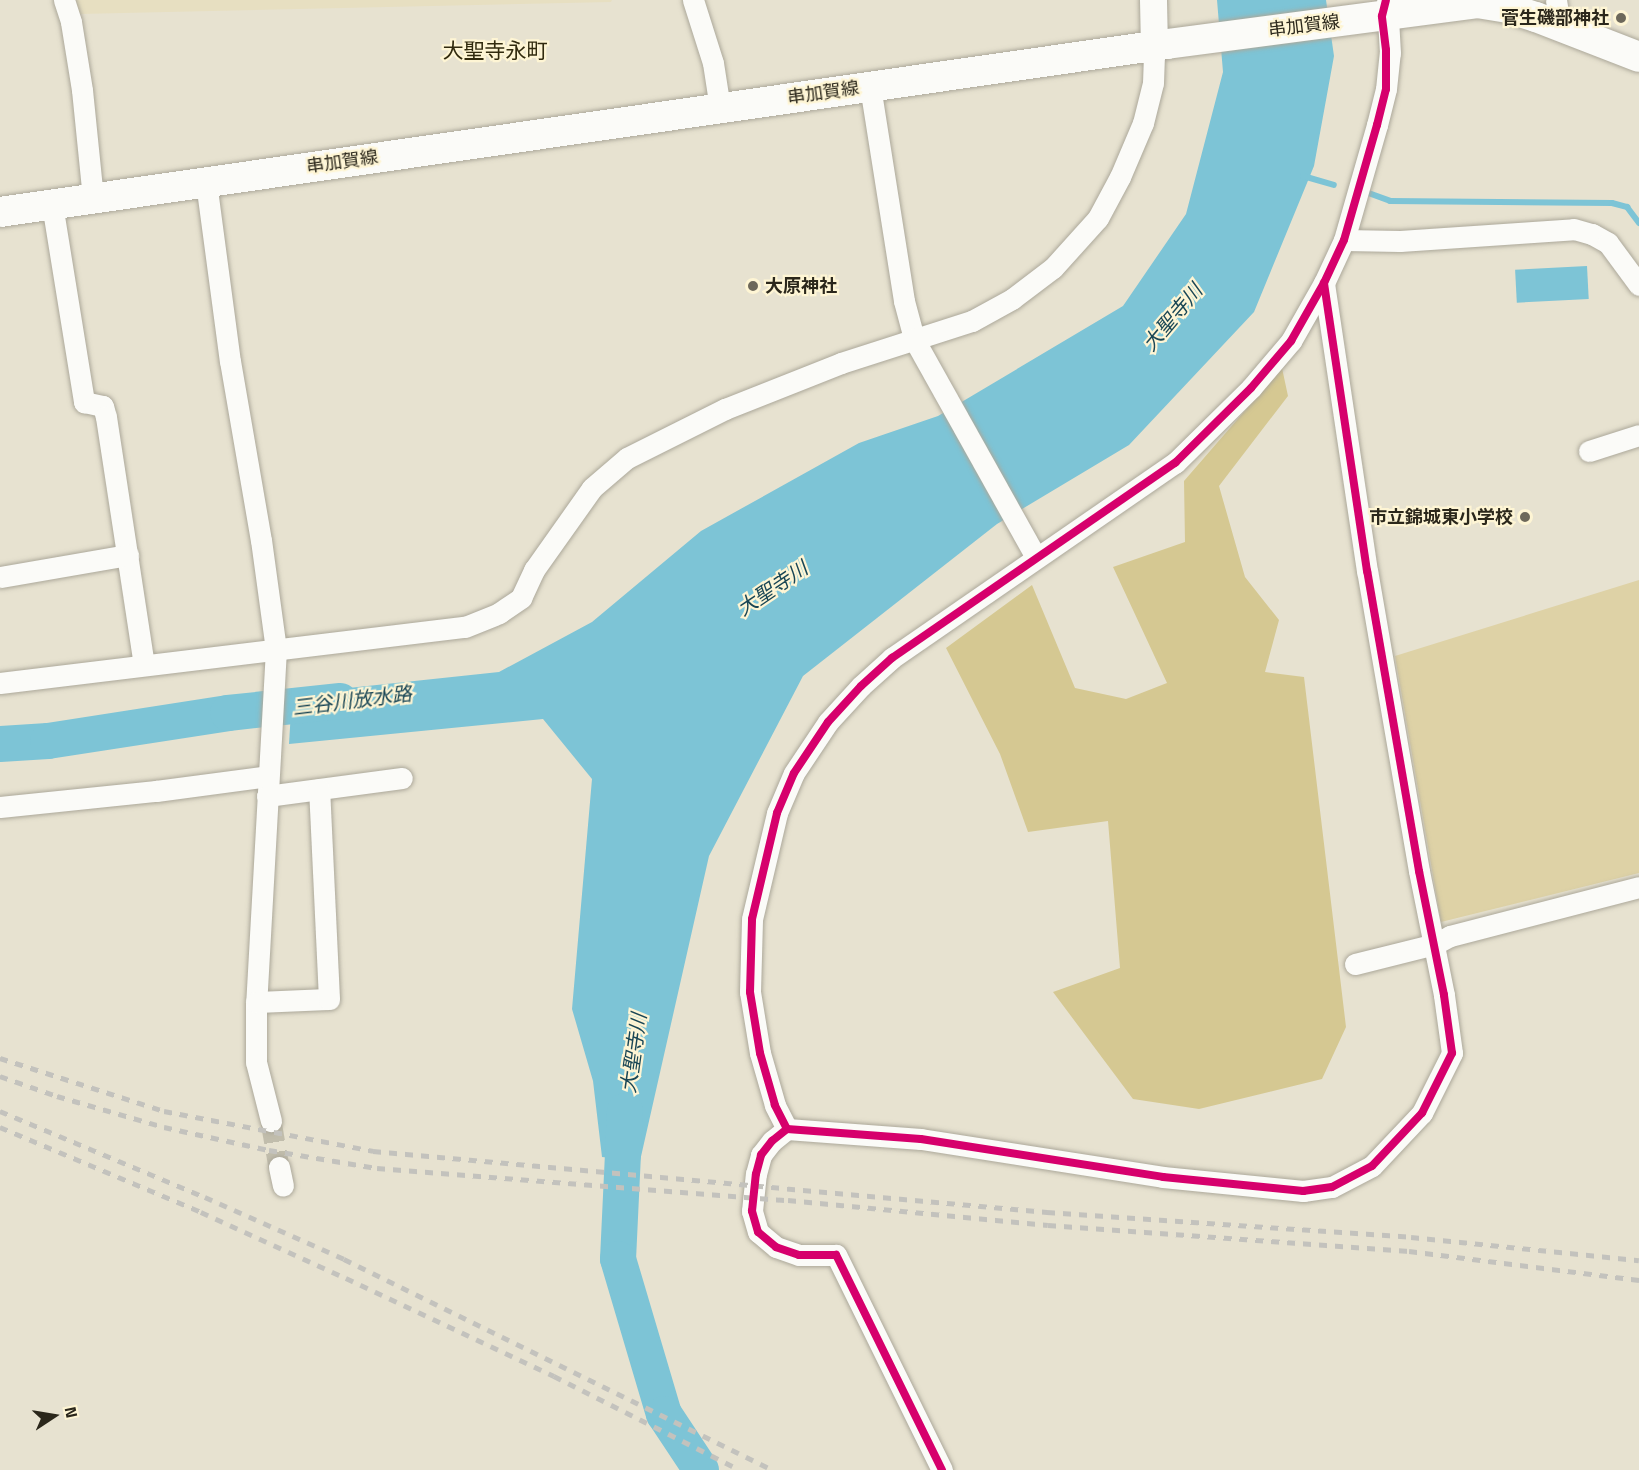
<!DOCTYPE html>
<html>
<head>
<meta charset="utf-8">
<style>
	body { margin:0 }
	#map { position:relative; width:1639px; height:1470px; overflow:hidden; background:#e7e2d0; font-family:"Titillium Web","Noto Sans JP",sans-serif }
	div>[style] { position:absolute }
	.built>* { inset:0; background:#e7dfc1 }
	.green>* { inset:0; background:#ded2a6 }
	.forest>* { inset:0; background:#d5c892 }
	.water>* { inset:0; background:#7dc4d6; transform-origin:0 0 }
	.stream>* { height:6px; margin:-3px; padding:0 3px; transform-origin:3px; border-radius:3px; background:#7dc4d6 }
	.river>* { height:36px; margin:-18px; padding:0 18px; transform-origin:18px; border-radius:18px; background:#7dc4d6 }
	.minor-tunnel>* { height:21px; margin-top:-10.5px; transform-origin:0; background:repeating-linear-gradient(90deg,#c1bdac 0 21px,transparent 0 31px) }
	.roads { filter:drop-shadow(0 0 2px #aca89a) drop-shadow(0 0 2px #aca89a) }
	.minor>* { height:21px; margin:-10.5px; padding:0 10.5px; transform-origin:10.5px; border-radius:10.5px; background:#fbfbf8 }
	.tertiary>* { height:27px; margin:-13.5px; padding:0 13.5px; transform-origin:13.5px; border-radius:13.5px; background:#fbfbf8 }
	.secondary>* { height:30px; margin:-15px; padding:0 15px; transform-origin:15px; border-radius:15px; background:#fbfbf8 }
	.rail>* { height:4.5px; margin-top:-2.25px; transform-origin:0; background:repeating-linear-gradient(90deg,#c3c2bd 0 8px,transparent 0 16px) }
	.cycleway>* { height:8px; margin:-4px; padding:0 4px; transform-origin:4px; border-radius:4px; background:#d6006c }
	.dots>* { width:16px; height:16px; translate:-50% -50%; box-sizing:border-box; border:3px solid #fef5d4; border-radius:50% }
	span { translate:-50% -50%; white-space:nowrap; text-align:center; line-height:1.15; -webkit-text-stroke:4.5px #fef5d4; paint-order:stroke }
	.poi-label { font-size:18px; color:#2b271b; font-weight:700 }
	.right { translate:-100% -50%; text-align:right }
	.left { translate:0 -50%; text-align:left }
	.street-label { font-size:18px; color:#2b271b }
	.water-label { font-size:20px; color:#194655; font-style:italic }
	.quarter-label { font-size:21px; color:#312a0e }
	.north { position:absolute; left:24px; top:1386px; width:60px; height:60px; -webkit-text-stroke:4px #fef5d4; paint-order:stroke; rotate:78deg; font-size:16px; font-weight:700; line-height:24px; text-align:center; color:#2b271b }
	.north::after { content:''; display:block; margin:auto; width:21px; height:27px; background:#2b271b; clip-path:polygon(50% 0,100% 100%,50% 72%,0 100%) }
</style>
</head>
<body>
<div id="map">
	<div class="built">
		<div style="clip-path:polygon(76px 0,612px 0,611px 2px,79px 14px)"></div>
	</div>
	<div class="green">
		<div style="clip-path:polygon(1639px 580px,1639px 873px,1441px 922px,1395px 656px)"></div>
	</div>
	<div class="forest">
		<div style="clip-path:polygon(1282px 368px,1288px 396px,1219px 486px,1245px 577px,1279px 620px,1265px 672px,1304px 677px,1346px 1027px,1322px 1079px,1199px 1109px,1133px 1099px,1053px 992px,1120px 968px,1108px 821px,1028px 832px,1000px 754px,946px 648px,1032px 585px,1075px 688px,1126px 699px,1167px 683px,1113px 567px,1185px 542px,1184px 481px)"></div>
	</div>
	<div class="water">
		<div style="clip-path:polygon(1217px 0,1326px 0,1334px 56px,1314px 166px,1254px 312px,1129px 445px,997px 524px,803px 676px,709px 856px,640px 1161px,602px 1157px,593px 1081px,572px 1009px,592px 779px,543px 719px,289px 744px,292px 694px,499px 672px,592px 622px,701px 531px,859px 443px,938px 416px,1123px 306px,1186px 214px,1223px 72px)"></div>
		<div style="left:1587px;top:266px;width:33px;height:72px;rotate:87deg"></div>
	</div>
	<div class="stream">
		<div style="left:1303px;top:176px;width:32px;rotate:16deg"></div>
		<div style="left:1363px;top:191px;width:29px;rotate:20deg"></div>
		<div style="left:1390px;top:201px;width:222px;rotate:0.5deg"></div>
		<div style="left:1612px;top:203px;width:16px;rotate:15deg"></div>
		<div style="left:1627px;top:207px;width:20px;rotate:53deg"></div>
	</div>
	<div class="river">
		<div style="left:0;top:744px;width:48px;rotate:-3.6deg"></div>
		<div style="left:48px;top:741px;width:182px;rotate:-8.8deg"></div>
		<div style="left:228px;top:713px;width:113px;rotate:-6.1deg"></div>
		<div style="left:625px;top:1111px;width:148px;rotate:92.7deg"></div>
		<div style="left:618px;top:1259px;width:162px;rotate:73.5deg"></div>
		<div style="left:664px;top:1414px;width:67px;rotate:56.5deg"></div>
	</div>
	<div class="minor-tunnel">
		<div style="left:271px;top:1121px;width:47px;rotate:80.1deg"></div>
	</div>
	<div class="roads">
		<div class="minor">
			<div style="left:64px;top:0;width:23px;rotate:72deg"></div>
			<div style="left:71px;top:22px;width:69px;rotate:80.8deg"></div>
			<div style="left:82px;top:90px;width:109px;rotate:84.2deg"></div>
			<div style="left:693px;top:0;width:66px;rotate:72.4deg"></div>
			<div style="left:713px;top:63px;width:46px;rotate:81.2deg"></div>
			<div style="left:1556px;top:0;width:26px;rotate:81deg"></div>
			<div style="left:870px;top:86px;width:218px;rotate:81deg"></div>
			<div style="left:904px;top:301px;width:39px;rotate:75deg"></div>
			<div style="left:914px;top:339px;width:250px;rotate:60.8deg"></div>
			<div style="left:206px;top:182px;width:181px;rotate:82.4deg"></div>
			<div style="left:230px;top:361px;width:182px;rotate:80.2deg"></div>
			<div style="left:261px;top:540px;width:110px;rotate:82.2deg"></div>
			<div style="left:276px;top:649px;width:354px;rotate:93.2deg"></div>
			<div style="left:256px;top:1002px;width:60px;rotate:90deg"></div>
			<div style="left:256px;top:1062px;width:61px;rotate:75.7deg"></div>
			<div style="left:52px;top:204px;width:201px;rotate:80.8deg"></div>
			<div style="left:84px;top:402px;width:19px;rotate:12deg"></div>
			<div style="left:103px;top:406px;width:11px;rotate:75deg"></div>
			<div style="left:106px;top:417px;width:250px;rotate:81.3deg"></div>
			<div style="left:1344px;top:240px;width:56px;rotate:1deg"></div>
			<div style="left:1400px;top:241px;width:174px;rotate:-3.9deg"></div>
			<div style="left:1574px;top:229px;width:19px;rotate:16deg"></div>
			<div style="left:1592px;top:234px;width:18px;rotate:29deg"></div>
			<div style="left:1608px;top:243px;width:52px;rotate:53.6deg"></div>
			<div style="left:1589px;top:451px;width:52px;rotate:-17.7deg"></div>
			<div style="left:0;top:577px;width:130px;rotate:-9.8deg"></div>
			<div style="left:0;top:683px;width:468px;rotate:-6.9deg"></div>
			<div style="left:465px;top:627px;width:37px;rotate:-22deg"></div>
			<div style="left:499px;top:613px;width:27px;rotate:-34deg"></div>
			<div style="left:521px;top:598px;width:31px;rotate:-65deg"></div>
			<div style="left:534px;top:570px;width:100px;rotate:-54.7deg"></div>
			<div style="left:592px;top:488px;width:46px;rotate:-40.6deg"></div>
			<div style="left:627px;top:458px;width:110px;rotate:-26.6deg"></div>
			<div style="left:725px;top:409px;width:125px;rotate:-21.6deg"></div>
			<div style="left:841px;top:363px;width:138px;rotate:-17.8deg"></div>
			<div style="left:972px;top:321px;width:46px;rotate:-28.8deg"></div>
			<div style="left:1012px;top:299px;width:51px;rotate:-37.1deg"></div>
			<div style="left:1053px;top:268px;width:67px;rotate:-48deg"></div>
			<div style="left:1098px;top:218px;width:47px;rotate:-61.8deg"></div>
			<div style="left:1120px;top:177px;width:59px;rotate:-66.9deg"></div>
			<div style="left:1143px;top:123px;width:41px;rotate:-76deg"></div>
			<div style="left:1153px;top:83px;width:37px;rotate:-88deg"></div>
			<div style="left:267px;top:796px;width:136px;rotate:-7.6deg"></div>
			<div style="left:0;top:807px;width:157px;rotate:-5.9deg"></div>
			<div style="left:156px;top:791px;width:113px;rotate:-7.6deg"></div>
			<div style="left:1355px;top:964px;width:82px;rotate:-14deg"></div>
			<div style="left:1435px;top:944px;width:17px;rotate:-28deg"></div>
			<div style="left:1450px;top:936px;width:195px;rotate:-14.5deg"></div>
			<div style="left:256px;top:1002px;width:73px;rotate:-2.4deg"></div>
			<div style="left:329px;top:999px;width:210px;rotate:-92.7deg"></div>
			<div style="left:787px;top:1129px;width:27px;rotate:-117deg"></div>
			<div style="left:775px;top:1105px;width:54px;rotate:-106.1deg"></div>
			<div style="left:760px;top:1053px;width:62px;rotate:-99.3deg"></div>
			<div style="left:750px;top:992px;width:73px;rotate:-88.4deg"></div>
			<div style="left:752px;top:919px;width:109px;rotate:-76.7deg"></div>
			<div style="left:777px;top:813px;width:43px;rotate:-67deg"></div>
			<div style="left:794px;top:773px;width:61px;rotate:-56.3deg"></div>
			<div style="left:828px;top:722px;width:49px;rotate:-47.5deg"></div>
			<div style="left:861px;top:686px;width:42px;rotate:-42.1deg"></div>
			<div style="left:892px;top:658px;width:344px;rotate:-34.6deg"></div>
			<div style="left:1175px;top:463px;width:107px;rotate:-44.6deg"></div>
			<div style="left:1251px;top:388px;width:62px;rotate:-49.6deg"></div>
			<div style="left:1291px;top:341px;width:67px;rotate:-60.4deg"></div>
			<div style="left:1324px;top:283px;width:47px;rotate:-65.1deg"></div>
			<div style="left:1344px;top:240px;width:120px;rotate:-74deg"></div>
			<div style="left:1377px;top:125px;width:37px;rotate:-76deg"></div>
			<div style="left:1386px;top:89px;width:36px;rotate:-84deg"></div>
			<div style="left:1390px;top:53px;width:52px;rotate:-93.3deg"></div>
			<div style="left:279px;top:1167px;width:19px;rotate:78deg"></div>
			<div style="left:942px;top:1470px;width:240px;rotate:-116.2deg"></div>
			<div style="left:836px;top:1255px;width:37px;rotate:180deg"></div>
			<div style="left:799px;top:1255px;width:24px;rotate:-161deg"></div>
			<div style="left:776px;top:1247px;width:23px;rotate:-140deg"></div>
			<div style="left:758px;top:1232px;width:22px;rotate:-106deg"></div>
			<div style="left:752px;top:1211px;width:37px;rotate:-84deg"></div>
			<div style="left:756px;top:1174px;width:20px;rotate:-75deg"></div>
			<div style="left:761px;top:1155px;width:18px;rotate:-52deg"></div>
			<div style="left:772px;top:1141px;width:19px;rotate:-39deg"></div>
			<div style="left:787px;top:1129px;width:134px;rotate:4.3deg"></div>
			<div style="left:921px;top:1139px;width:245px;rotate:8.9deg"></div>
			<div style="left:1163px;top:1177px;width:141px;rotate:5.7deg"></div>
			<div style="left:1303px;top:1191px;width:29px;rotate:-8deg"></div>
			<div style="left:1332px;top:1187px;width:45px;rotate:-27.7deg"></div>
			<div style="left:1372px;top:1166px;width:73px;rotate:-46.7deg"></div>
			<div style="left:1422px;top:1113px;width:67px;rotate:-63.4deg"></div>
			<div style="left:1452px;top:1053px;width:59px;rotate:-97.9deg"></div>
			<div style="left:1444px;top:995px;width:126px;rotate:-101.4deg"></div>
			<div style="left:1419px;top:871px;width:304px;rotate:-99.8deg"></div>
			<div style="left:1367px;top:571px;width:291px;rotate:-98.5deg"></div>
		</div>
		<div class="tertiary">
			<div style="left:1153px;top:0;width:46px;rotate:88.8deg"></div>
		</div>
		<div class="secondary">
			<div style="left:0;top:212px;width:1179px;rotate:-8.19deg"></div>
			<div style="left:1167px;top:44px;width:313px;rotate:-7.5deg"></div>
			<div style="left:1477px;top:3px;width:31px;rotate:9deg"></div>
			<div style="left:1508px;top:8px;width:29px;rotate:18deg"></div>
			<div style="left:1536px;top:17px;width:110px;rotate:21.2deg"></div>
		</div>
	</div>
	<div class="rail">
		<div style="left:0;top:1058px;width:172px;rotate:17.9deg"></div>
		<div style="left:164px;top:1111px;width:213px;rotate:10.8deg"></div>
		<div style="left:373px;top:1151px;width:677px;rotate:5.17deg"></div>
		<div style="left:1047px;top:1212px;width:365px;rotate:3.9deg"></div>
		<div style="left:1411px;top:1237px;width:229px;rotate:5.8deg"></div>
		<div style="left:0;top:1076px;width:60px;rotate:19.3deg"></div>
		<div style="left:57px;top:1096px;width:111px;rotate:16.2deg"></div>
		<div style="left:164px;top:1127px;width:107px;rotate:12.4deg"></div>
		<div style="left:269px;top:1150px;width:109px;rotate:9.5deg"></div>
		<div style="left:377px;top:1168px;width:412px;rotate:4.5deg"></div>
		<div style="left:788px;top:1200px;width:261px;rotate:5.5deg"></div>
		<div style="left:1048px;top:1225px;width:362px;rotate:4.1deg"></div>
		<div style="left:1409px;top:1251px;width:232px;rotate:7.2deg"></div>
		<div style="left:0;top:1111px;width:222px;rotate:22.8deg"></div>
		<div style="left:205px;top:1197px;width:152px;rotate:24deg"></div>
		<div style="left:344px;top:1259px;width:478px;rotate:26.2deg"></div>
		<div style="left:0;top:1127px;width:218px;rotate:22.9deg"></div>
		<div style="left:201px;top:1212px;width:159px;rotate:24.5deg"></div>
		<div style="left:346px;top:1278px;width:230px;rotate:25.2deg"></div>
		<div style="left:554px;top:1376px;width:208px;rotate:26.8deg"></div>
	</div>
	<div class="cycleway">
		<div style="left:787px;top:1129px;width:27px;rotate:-117deg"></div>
		<div style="left:775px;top:1105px;width:54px;rotate:-106.1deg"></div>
		<div style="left:760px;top:1053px;width:62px;rotate:-99.3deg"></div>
		<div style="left:750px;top:992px;width:73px;rotate:-88.4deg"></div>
		<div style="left:752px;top:919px;width:109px;rotate:-76.7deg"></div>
		<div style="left:777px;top:813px;width:43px;rotate:-67deg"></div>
		<div style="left:794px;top:773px;width:61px;rotate:-56.3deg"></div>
		<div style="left:828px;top:722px;width:49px;rotate:-47.5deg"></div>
		<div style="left:861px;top:686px;width:42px;rotate:-42.1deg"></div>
		<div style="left:892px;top:658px;width:344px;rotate:-34.6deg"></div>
		<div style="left:1175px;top:463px;width:107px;rotate:-44.6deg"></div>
		<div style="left:1251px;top:388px;width:62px;rotate:-49.6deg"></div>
		<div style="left:1291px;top:341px;width:67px;rotate:-60.4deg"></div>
		<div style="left:1324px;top:283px;width:47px;rotate:-65.1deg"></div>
		<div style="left:1344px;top:240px;width:120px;rotate:-74deg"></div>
		<div style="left:1377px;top:125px;width:37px;rotate:-76deg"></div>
		<div style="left:1386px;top:89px;width:39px;rotate:-90deg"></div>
		<div style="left:1386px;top:50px;width:34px;rotate:-97deg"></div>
		<div style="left:1382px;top:16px;width:16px;rotate:-76deg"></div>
		<div style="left:942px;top:1470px;width:240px;rotate:-116.2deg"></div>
		<div style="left:836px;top:1255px;width:37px;rotate:180deg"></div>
		<div style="left:799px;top:1255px;width:24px;rotate:-161deg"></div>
		<div style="left:776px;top:1247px;width:23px;rotate:-140deg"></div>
		<div style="left:758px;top:1232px;width:22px;rotate:-106deg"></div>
		<div style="left:752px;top:1211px;width:37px;rotate:-84deg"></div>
		<div style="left:756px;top:1174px;width:20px;rotate:-75deg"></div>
		<div style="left:761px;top:1155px;width:18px;rotate:-52deg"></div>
		<div style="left:772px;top:1141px;width:19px;rotate:-39deg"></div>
		<div style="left:787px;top:1129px;width:134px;rotate:4.3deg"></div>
		<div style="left:921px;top:1139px;width:245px;rotate:8.9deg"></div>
		<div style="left:1163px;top:1177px;width:141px;rotate:5.7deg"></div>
		<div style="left:1303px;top:1191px;width:29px;rotate:-8deg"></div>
		<div style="left:1332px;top:1187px;width:45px;rotate:-27.7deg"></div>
		<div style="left:1372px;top:1166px;width:73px;rotate:-46.7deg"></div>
		<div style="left:1422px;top:1113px;width:67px;rotate:-63.4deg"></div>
		<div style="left:1452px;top:1053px;width:59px;rotate:-97.9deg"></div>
		<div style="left:1444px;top:995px;width:126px;rotate:-101.4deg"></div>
		<div style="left:1419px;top:871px;width:304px;rotate:-99.8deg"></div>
		<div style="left:1367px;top:571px;width:291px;rotate:-98.5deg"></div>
	</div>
	<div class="dots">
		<div style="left:1621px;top:18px;background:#6d685a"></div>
		<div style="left:753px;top:286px;background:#6d685a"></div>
		<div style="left:1525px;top:517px;background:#6d685a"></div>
	</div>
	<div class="poi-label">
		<span class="right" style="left:1609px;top:18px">菅生磯部神社</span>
		<span class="left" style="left:765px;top:286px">大原神社</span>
		<span class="right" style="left:1513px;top:517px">市立錦城東小学校</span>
	</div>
	<div class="street-label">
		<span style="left:1304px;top:26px;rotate:-7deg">串加賀線</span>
		<span style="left:823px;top:93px;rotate:-8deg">串加賀線</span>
		<span style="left:342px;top:162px;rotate:-8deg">串加賀線</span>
	</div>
	<div class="water-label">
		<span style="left:1172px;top:317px;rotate:-50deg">大聖寺川</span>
		<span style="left:772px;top:588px;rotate:-34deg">大聖寺川</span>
		<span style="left:352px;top:700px;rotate:-7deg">三谷川放水路</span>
		<span style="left:633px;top:1053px;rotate:-82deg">大聖寺川</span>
	</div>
	<div class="quarter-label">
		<span style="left:495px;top:50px">大聖寺永町</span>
	</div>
	<div class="north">N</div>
</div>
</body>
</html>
